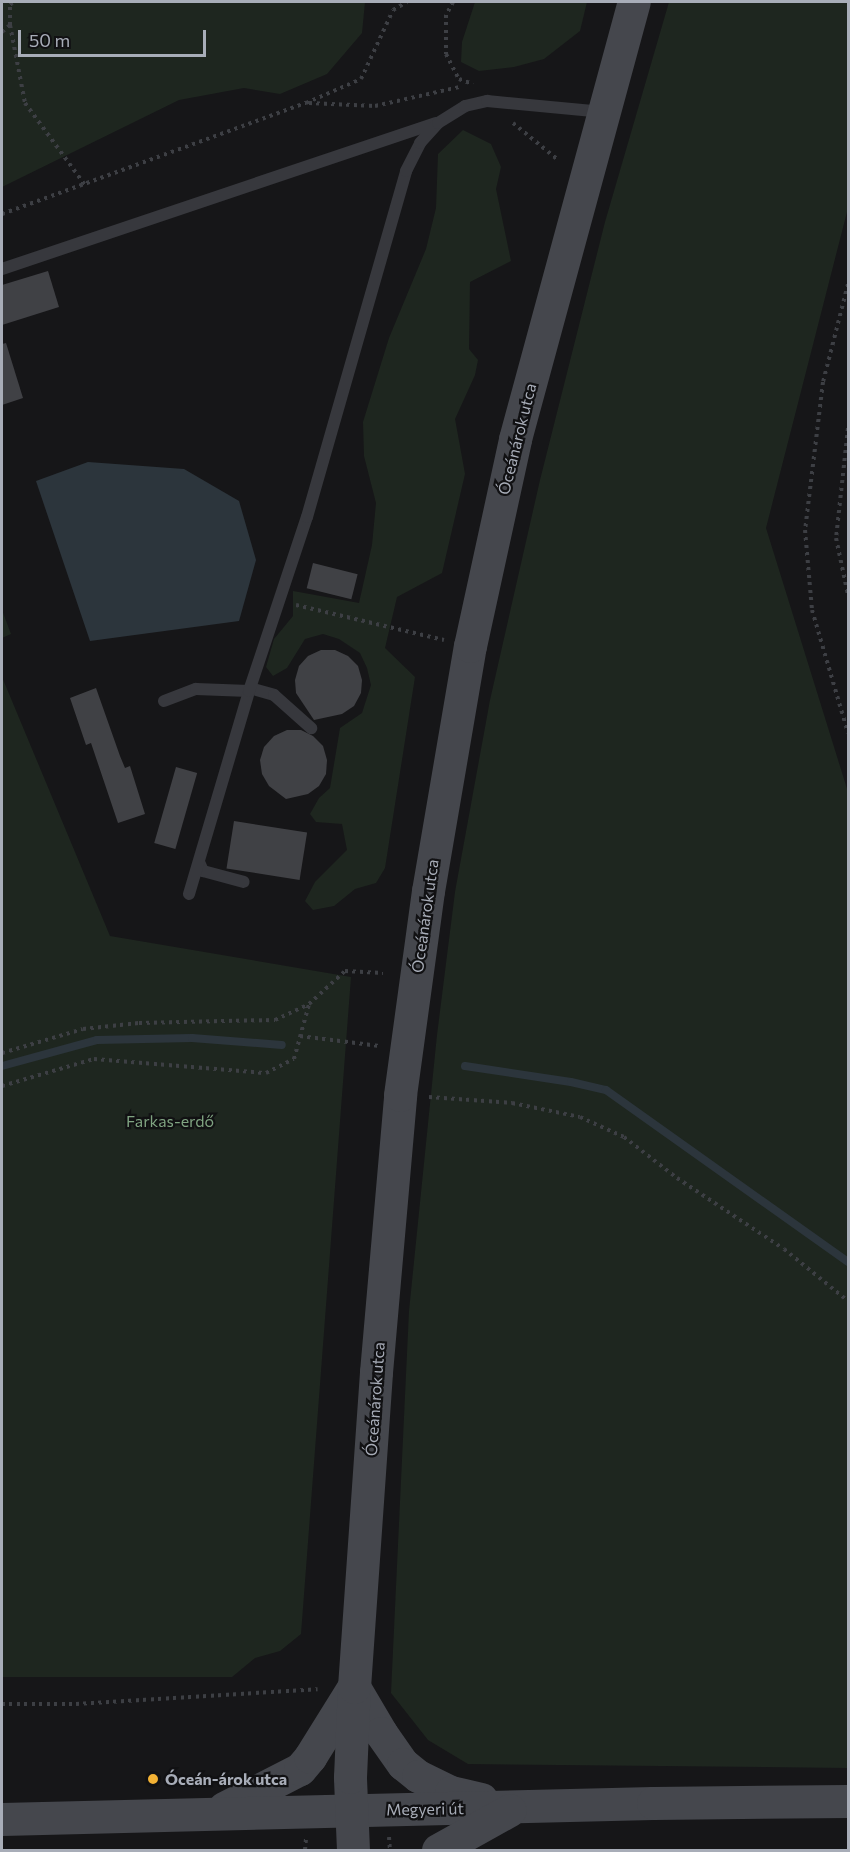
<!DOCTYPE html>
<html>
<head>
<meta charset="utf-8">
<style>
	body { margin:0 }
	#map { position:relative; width:850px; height:1852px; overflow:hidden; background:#161618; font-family:Commissioner,sans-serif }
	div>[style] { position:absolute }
	.green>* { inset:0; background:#1e261f }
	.water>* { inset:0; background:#2c353c }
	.stream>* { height:8px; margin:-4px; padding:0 4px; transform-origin:4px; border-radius:4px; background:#2c353c }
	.building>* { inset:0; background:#404145; transform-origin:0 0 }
	.path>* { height:4px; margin-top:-2px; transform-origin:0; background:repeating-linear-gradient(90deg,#3d3f44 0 3px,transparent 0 7.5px) }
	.lane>* { height:12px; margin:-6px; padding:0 6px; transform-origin:6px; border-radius:6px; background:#37383d }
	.secondary>* { height:33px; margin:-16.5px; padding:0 16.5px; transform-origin:16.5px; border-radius:16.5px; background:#45474d }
	.dots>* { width:16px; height:16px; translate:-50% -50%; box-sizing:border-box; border:3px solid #111113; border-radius:50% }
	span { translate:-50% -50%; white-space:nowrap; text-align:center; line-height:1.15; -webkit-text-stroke:4.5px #111113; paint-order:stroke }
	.street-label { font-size:16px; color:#a8adb8 }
	.park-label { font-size:16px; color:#7fa381 }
	.poi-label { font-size:16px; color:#a8adb8; font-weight:700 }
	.left { translate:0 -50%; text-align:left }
	.frame { position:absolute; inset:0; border:3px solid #a8adb8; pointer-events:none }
	.scale { position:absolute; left:18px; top:30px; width:188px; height:27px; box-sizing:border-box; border:3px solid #a8adb8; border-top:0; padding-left:8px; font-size:18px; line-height:21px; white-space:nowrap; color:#a8adb8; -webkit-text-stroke:4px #111113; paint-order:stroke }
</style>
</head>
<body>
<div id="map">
	<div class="green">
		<div style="clip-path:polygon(2px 2px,365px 2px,362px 33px,327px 74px,280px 94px,244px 88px,179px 100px,2px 187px)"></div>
		<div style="clip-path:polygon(475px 2px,587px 2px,580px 31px,544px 59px,514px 67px,479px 71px,461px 62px,462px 42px)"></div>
		<div style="clip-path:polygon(669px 2px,848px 2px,848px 208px,766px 528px,848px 792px,848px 1768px,468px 1764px,428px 1740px,391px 1693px,409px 1311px,437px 1035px,455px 892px,490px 700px,540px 480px,605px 222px)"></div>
		<div style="clip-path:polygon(463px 130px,491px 144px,501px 167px,496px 189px,511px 261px,470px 282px,469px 349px,478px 360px,475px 375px,455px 419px,465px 474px,442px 573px,397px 597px,385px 648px,415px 677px,385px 868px,376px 883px,355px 889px,334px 906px,313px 910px,305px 901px,315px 882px,347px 850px,342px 824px,316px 822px,310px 814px,319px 798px,330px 788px,340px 728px,362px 713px,371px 685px,367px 668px,360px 653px,339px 639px,323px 634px,305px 639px,287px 668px,273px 676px,266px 667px,274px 639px,293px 616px,293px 591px,359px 603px,372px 545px,376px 503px,364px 456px,363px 422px,389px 338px,426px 249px,436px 208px,438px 154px)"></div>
		<div style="clip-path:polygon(2px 610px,11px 634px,2px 638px)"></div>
		<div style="clip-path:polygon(2px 677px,110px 936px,351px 977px,301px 1634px,280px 1651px,255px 1658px,232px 1677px,2px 1677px)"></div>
	</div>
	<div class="water">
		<div style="clip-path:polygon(88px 462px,184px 469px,239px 501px,256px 560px,239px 621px,90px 641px,36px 481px)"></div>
	</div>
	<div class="stream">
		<div style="left:2px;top:1066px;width:98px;rotate:-15.3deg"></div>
		<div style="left:97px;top:1040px;width:95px;rotate:-1.2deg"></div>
		<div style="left:192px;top:1038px;width:90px;rotate:4.4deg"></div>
		<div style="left:465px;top:1066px;width:107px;rotate:8.6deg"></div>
		<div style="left:571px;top:1082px;width:36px;rotate:13deg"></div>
		<div style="left:606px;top:1090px;width:297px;rotate:35.4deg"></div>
	</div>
	<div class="building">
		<div style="clip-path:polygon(48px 271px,59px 307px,2px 325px,2px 285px)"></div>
		<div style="clip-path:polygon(6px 343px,23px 398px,2px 405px,2px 344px)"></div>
		<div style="left:313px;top:563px;width:46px;height:26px;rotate:14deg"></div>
		<div style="clip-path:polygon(321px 650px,335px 650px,348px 656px,358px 666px,362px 680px,361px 693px,354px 706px,342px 714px,314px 720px,296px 693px,295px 680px,299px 666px,308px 656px)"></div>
		<div style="clip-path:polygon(96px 688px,120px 756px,125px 768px,130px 766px,145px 814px,118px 823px,91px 743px,86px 745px,70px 698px)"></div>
		<div style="clip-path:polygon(287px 730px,301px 730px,313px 736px,323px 746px,327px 760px,326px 774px,319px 786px,308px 794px,286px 799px,269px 786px,262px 774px,260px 760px,264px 747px,274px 736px)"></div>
		<div style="left:176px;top:767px;width:22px;height:79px;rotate:16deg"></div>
		<div style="left:234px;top:821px;width:74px;height:48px;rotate:9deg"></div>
	</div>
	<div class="path">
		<div style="left:453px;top:2px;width:15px;rotate:118deg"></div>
		<div style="left:446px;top:15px;width:39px;rotate:90deg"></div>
		<div style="left:446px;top:54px;width:28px;rotate:63deg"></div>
		<div style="left:459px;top:79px;width:15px;rotate:20deg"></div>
		<div style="left:10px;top:25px;width:79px;rotate:79.1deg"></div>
		<div style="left:25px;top:103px;width:102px;rotate:53.8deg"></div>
		<div style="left:2px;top:32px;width:11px;rotate:-41deg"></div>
		<div style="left:10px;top:25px;width:20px;rotate:-90deg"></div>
		<div style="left:10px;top:5px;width:4px;rotate:-45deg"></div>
		<div style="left:309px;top:103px;width:66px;rotate:2.6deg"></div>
		<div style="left:375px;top:106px;width:86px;rotate:-12.7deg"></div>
		<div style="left:513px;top:123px;width:57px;rotate:39.3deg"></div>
		<div style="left:2px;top:214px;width:324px;rotate:-20.1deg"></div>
		<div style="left:306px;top:103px;width:60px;rotate:-23.6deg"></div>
		<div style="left:361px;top:79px;width:76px;rotate:-65.1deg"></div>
		<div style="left:393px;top:10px;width:16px;rotate:-30deg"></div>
		<div style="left:848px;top:284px;width:101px;rotate:104.3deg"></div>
		<div style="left:823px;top:382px;width:149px;rotate:96.9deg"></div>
		<div style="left:805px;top:530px;width:80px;rotate:85deg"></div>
		<div style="left:812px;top:610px;width:128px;rotate:73.7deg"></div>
		<div style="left:848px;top:428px;width:111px;rotate:96.2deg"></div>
		<div style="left:836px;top:538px;width:58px;rotate:78.1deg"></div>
		<div style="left:296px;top:605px;width:152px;rotate:13.3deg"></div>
		<div style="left:300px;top:1036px;width:80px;rotate:7.2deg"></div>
		<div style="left:2px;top:1053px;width:84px;rotate:-16.5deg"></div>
		<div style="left:83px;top:1029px;width:56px;rotate:-6.1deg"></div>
		<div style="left:139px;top:1023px;width:136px;rotate:-1.3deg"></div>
		<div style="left:275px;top:1020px;width:38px;rotate:-25deg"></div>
		<div style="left:309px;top:1004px;width:49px;rotate:-42.5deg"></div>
		<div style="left:345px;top:971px;width:38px;rotate:3deg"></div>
		<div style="left:2px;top:1086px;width:96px;rotate:-16.4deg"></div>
		<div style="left:94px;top:1059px;width:173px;rotate:4.7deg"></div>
		<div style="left:266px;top:1073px;width:31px;rotate:-27deg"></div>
		<div style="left:294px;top:1059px;width:57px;rotate:-74.7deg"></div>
		<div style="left:429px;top:1097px;width:83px;rotate:4.1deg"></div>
		<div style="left:512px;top:1103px;width:69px;rotate:11.6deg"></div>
		<div style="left:580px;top:1117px;width:48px;rotate:24.4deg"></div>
		<div style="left:624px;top:1137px;width:67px;rotate:37.7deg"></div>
		<div style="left:677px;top:1178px;width:128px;rotate:33.6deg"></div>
		<div style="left:784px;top:1249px;width:82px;rotate:39.1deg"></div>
		<div style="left:2px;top:1704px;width:74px"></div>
		<div style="left:76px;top:1704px;width:242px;rotate:-3.5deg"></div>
		<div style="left:389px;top:1837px;width:13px;rotate:86deg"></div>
		<div style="left:305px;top:1850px;width:11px;rotate:-85deg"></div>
	</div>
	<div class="lane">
		<div style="left:2px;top:269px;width:458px;rotate:-18.6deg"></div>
		<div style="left:250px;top:688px;width:25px;rotate:16deg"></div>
		<div style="left:274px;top:695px;width:50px;rotate:41.7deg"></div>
		<div style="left:164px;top:701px;width:34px;rotate:-21deg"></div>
		<div style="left:196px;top:689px;width:53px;rotate:2.2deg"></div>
		<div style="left:199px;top:862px;width:10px;rotate:66deg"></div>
		<div style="left:203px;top:871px;width:42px;rotate:15deg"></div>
		<div style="left:189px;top:894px;width:212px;rotate:-73.5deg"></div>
		<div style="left:249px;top:691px;width:183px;rotate:-71.6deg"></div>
		<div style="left:307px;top:517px;width:360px;rotate:-74deg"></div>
		<div style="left:406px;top:171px;width:31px;rotate:-63deg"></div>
		<div style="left:420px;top:143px;width:27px;rotate:-48deg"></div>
		<div style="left:438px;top:123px;width:32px;rotate:-32deg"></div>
		<div style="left:465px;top:106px;width:23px;rotate:-13deg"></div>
		<div style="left:487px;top:101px;width:117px;rotate:5.4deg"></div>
	</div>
	<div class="secondary">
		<div style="left:354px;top:1687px;width:53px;rotate:59.6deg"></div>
		<div style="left:381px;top:1733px;width:38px;rotate:55deg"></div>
		<div style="left:403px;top:1764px;width:19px;rotate:39deg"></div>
		<div style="left:418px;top:1776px;width:37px;rotate:26deg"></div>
		<div style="left:451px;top:1792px;width:31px;rotate:13deg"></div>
		<div style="left:224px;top:1808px;width:85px;rotate:-27.2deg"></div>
		<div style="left:300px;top:1769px;width:16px;rotate:-50deg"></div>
		<div style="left:310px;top:1757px;width:81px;rotate:-58.1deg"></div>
		<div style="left:2px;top:1819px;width:651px;rotate:-1.41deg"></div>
		<div style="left:653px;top:1803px;width:195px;rotate:-0.6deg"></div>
		<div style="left:353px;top:1850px;width:73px;rotate:-92.4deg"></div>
		<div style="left:350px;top:1777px;width:90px;rotate:-87.5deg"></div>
		<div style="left:354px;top:1687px;width:316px;rotate:-86deg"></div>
		<div style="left:376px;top:1372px;width:278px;rotate:-85deg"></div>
		<div style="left:400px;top:1095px;width:206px;rotate:-82.2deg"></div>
		<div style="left:428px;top:891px;width:249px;rotate:-80.3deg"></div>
		<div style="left:470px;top:646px;width:212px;rotate:-77.7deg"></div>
		<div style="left:515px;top:439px;width:453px;rotate:-74.8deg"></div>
		<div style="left:438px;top:1850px;width:82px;rotate:-29.1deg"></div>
	</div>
	<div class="dots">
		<div style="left:153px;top:1779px;background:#f2b134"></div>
	</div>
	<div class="street-label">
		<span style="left:517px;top:439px;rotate:-76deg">Óceánárok utca</span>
		<span style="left:425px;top:916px;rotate:-82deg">Óceánárok utca</span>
		<span style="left:375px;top:1399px;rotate:-86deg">Óceánárok utca</span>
		<span style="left:425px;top:1809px;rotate:-1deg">Megyeri út</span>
	</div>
	<div class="park-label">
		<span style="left:170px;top:1121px">Farkas-erdő</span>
	</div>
	<div class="poi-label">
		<span class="left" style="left:165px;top:1779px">Óceán-árok utca</span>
	</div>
	<div class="frame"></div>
	<div class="scale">50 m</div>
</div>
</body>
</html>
